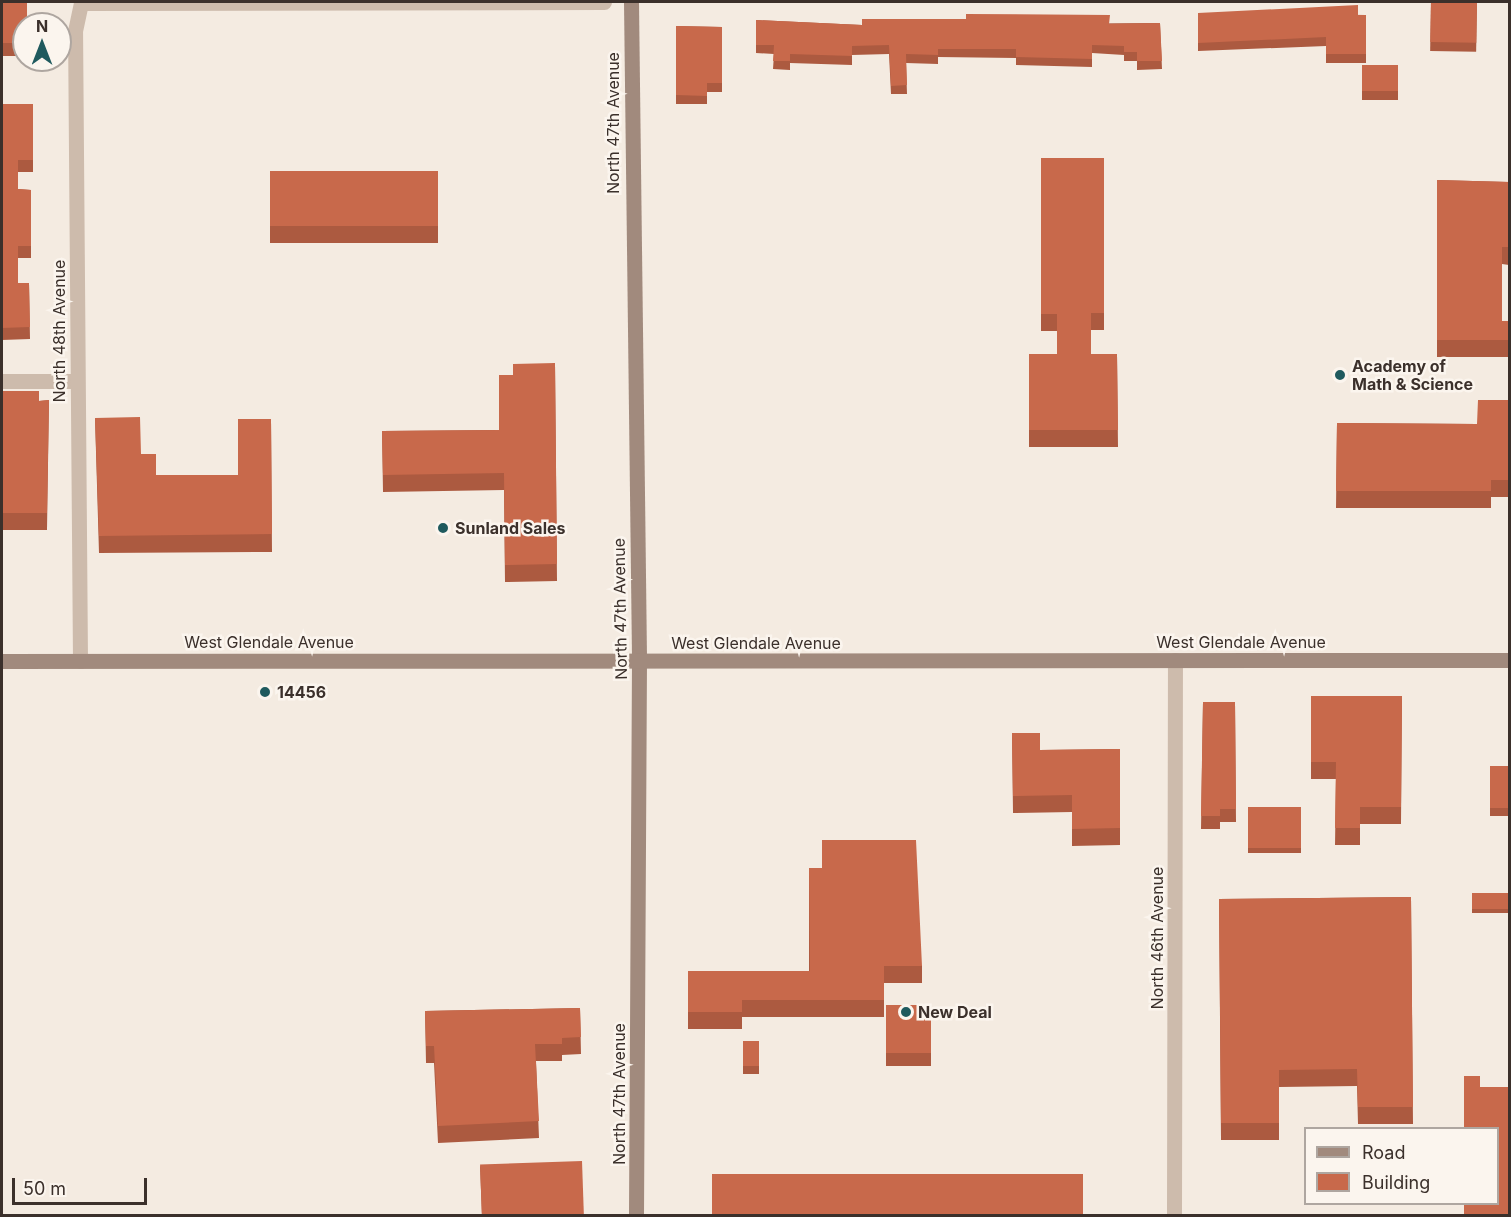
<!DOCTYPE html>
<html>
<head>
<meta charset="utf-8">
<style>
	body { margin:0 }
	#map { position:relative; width:1511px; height:1217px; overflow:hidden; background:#f4ebe1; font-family:Inter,sans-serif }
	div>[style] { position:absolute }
	.street>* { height:15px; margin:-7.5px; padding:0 7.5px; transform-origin:7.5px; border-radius:7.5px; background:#cdbbac }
	.secondary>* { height:15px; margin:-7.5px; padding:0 7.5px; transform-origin:7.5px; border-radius:7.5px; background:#a18a7d }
	.wall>* { inset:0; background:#ac5a40; transform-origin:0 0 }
	.building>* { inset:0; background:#c8694b; transform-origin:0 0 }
	.dots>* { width:16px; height:16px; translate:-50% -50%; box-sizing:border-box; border:3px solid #fbf5ee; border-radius:50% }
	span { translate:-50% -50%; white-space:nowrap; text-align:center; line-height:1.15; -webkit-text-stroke:5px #fbf5ee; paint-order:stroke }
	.street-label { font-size:16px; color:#3b302b }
	.poi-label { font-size:16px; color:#3b302b; font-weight:700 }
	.left { translate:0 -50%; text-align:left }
	.frame { position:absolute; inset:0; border:3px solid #3b302b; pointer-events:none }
	.legend { position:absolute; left:1304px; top:1127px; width:195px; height:78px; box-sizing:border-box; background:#fbf5ee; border:2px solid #aea6a0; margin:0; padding:8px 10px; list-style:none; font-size:18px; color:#3b302b }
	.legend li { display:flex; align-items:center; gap:12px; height:30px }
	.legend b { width:30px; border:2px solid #aea6a0 }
	.north { position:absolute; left:12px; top:12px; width:60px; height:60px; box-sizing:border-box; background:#fbf5ee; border:2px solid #aea6a0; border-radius:50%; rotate:0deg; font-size:16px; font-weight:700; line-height:24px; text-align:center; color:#3b302b }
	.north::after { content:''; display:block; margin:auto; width:21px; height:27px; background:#1f5a5e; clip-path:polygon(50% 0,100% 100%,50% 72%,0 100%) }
	.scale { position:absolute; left:12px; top:1178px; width:135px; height:27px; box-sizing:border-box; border:3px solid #3b302b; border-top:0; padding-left:8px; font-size:18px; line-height:21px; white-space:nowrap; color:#3b302b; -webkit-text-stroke:4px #fbf5ee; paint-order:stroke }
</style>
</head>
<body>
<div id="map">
	<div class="street">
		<div style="left:81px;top:3px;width:523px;rotate:-0.11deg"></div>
		<div style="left:2px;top:381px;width:75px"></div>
		<div style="left:80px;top:661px;width:630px;rotate:-90.45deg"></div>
		<div style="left:75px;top:31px;width:30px;rotate:-78deg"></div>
		<div style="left:1174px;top:1216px;width:556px;rotate:-89.9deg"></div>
	</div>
	<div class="secondary">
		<div style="left:631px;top:2px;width:659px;rotate:89.3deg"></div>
		<div style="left:639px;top:661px;width:555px;rotate:90.31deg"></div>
		<div style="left:2px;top:661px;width:1508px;rotate:-0.04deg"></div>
	</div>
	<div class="wall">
		<div style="clip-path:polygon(2px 2px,24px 24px,24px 56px,2px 56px)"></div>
		<div style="left:1431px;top:2px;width:46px;height:49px;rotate:1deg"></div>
		<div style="clip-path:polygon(1198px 13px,1366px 15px,1366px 63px,1326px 63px,1326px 46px,1198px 51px)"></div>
		<div style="clip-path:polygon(756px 20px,862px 25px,1160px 23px,1162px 69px,1137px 70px,1137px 61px,1124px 61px,1124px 55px,1092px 53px,1092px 67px,1016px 65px,1016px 58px,938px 57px,938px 64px,906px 63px,907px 94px,891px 94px,889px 54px,852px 55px,852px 65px,790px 63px,790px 70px,773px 69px,774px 54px,756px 53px)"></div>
		<div style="clip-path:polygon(676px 26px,722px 27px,722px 92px,707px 92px,707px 104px,676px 104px)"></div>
		<div style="left:1362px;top:65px;width:36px;height:35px"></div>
		<div style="clip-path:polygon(2px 104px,33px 104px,33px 172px,18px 172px,18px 189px,31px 190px,31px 258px,18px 258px,18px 283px,29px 283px,30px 339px,2px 340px)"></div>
		<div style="clip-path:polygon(1041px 158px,1104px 158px,1104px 330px,1091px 330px,1091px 354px,1117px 354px,1118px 447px,1029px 447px,1029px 354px,1057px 354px,1057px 331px,1041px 331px)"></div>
		<div style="left:270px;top:171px;width:168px;height:72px"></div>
		<div style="clip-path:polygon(1437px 180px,1509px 182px,1509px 265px,1502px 264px,1502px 321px,1509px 321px,1509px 357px,1437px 357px)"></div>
		<div style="clip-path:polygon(555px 363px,557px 581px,505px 582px,504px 490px,383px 492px,382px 431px,499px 430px,513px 375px)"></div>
		<div style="clip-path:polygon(2px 391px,39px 401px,49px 400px,47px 530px,3px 530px,3px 476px,2px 476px)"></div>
		<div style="clip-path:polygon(1509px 400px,1509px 497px,1491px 497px,1491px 508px,1336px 508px,1337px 423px,1477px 424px)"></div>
		<div style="clip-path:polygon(95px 418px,141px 454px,156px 475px,238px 475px,271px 419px,272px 552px,99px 553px)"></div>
		<div style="clip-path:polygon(1311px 696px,1402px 696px,1401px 824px,1360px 824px,1360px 845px,1335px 845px,1336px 779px,1311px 779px)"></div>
		<div style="clip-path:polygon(1203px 702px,1235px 702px,1236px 822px,1220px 822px,1220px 829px,1201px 829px)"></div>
		<div style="clip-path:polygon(1012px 733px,1040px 750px,1120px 749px,1120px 845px,1072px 846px,1072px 812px,1013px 813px)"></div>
		<div style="left:1490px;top:766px;width:19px;height:50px"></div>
		<div style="left:1248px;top:807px;width:53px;height:46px"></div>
		<div style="clip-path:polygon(809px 868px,922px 966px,922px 983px,884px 983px,884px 1017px,742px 1017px,742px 1029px,688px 1029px,688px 971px,809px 971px)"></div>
		<div style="left:1472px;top:893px;width:37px;height:20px"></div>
		<div style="clip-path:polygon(1411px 897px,1413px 1124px,1358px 1124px,1357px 1086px,1279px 1087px,1279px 1140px,1221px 1140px,1219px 899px)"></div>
		<div style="left:886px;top:1005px;width:45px;height:61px"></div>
		<div style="clip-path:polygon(580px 1008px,581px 1054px,562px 1055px,562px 1061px,536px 1061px,539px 1138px,438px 1143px,434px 1063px,426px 1063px,425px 1011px)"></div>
		<div style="left:743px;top:1041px;width:16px;height:33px"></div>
		<div style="clip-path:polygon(480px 1166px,584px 1215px,482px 1215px)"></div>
	</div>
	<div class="building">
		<div style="clip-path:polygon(2px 2px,27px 2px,27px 24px,24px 24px,24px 43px,2px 43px)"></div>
		<div style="left:1431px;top:2px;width:46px;height:40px;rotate:1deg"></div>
		<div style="clip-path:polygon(1358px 5px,1358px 15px,1366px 15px,1366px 54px,1326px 54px,1326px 37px,1198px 43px,1198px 13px)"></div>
		<div style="clip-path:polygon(966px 14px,1110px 15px,1109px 24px,1160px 23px,1162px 61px,1137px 61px,1137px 52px,1124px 52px,1124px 46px,1092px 45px,1092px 59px,1016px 57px,1016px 49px,938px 49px,938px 55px,906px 54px,907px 85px,891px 86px,889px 45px,852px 46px,852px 56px,790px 54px,790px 61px,773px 61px,774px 45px,756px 45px,756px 20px,862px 25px,862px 19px,966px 19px)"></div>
		<div style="clip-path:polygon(676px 26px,722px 27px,722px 83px,707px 83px,707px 96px,676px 95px)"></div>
		<div style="left:1362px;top:65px;width:36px;height:26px"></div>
		<div style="clip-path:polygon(2px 104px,33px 104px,33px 160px,18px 160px,18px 189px,31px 190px,31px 246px,18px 246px,18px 283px,29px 283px,30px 327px,2px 328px)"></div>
		<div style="clip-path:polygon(1041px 158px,1104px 158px,1104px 313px,1091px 313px,1091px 354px,1117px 354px,1118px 430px,1029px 430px,1029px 354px,1057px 354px,1057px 314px,1041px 314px)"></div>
		<div style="left:270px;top:171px;width:168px;height:55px"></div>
		<div style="clip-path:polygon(1437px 180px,1509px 182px,1509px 247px,1502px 247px,1502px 321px,1509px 321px,1509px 340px,1437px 340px)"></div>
		<div style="clip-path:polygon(555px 363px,557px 564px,505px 565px,504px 473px,383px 475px,382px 431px,499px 430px,499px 375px,513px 375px,513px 364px)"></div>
		<div style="clip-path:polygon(2px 391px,39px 391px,39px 401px,49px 400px,47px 513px,3px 513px,3px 459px,2px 459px)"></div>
		<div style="clip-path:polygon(1478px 400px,1509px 400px,1509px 480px,1491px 480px,1491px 491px,1336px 491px,1337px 423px,1477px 424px)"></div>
		<div style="clip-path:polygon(140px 417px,141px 454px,156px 454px,156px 475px,238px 475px,238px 419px,271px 419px,272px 534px,99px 536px,95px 418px)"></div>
		<div style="clip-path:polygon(1311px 696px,1402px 696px,1401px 807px,1360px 807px,1360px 828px,1335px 828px,1336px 762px,1311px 762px)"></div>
		<div style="clip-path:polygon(1203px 702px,1235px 702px,1236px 809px,1220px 809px,1220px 816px,1201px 816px)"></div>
		<div style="clip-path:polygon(1012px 733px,1040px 733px,1040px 750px,1120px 749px,1120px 828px,1072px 829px,1072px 795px,1013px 796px)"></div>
		<div style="left:1490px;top:766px;width:19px;height:42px"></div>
		<div style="left:1248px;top:807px;width:53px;height:41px"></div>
		<div style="clip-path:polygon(822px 840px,916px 840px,922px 966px,884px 966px,884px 1000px,742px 1000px,742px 1012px,688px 1012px,688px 971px,810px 971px,809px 868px,822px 868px)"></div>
		<div style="left:1472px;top:893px;width:37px;height:16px"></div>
		<div style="clip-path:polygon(1411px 897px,1413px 1107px,1358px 1107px,1357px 1069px,1279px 1070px,1279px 1123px,1221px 1123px,1219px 899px)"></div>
		<div style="left:886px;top:1005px;width:45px;height:48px"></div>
		<div style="clip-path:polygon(580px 1008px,581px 1037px,562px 1038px,562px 1044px,535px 1044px,539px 1121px,438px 1126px,434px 1046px,426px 1046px,425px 1011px)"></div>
		<div style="left:743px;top:1041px;width:16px;height:25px"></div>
		<div style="clip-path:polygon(1464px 1076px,1480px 1076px,1480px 1087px,1509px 1087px,1509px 1215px,1464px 1215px,1464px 1203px,1497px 1203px,1497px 1128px,1464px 1128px)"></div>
		<div style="left:582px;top:1161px;width:54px;height:102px;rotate:88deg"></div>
		<div style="left:1083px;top:1174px;width:41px;height:371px;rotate:90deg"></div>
	</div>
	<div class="dots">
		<div style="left:1340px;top:375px;background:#1f5a5e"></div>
		<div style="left:443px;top:528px;background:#1f5a5e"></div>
		<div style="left:265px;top:692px;background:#1f5a5e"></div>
		<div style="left:906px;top:1012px;background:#1f5a5e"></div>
	</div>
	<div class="street-label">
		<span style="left:613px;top:123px;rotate:-90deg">North 47th Avenue</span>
		<span style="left:59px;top:331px;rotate:-90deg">North 48th Avenue</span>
		<span style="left:620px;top:609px;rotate:-91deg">North 47th Avenue</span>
		<span style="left:269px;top:642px">West Glendale Avenue</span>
		<span style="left:1241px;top:642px">West Glendale Avenue</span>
		<span style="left:756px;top:643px">West Glendale Avenue</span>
		<span style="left:1157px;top:938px;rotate:-90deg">North 46th Avenue</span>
		<span style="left:619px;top:1094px;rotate:-90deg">North 47th Avenue</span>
	</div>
	<div class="poi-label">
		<span class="left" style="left:1352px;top:375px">Academy of<br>Math &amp; Science</span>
		<span class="left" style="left:455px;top:528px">Sunland Sales</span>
		<span class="left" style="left:277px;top:692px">14456</span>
		<span class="left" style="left:918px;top:1012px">New Deal</span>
	</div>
	<div class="frame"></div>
	<ul class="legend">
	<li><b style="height:8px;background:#a18a7d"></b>Road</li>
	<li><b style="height:16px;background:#c8694b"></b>Building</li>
	</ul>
	<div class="north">N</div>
	<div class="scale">50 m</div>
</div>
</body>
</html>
